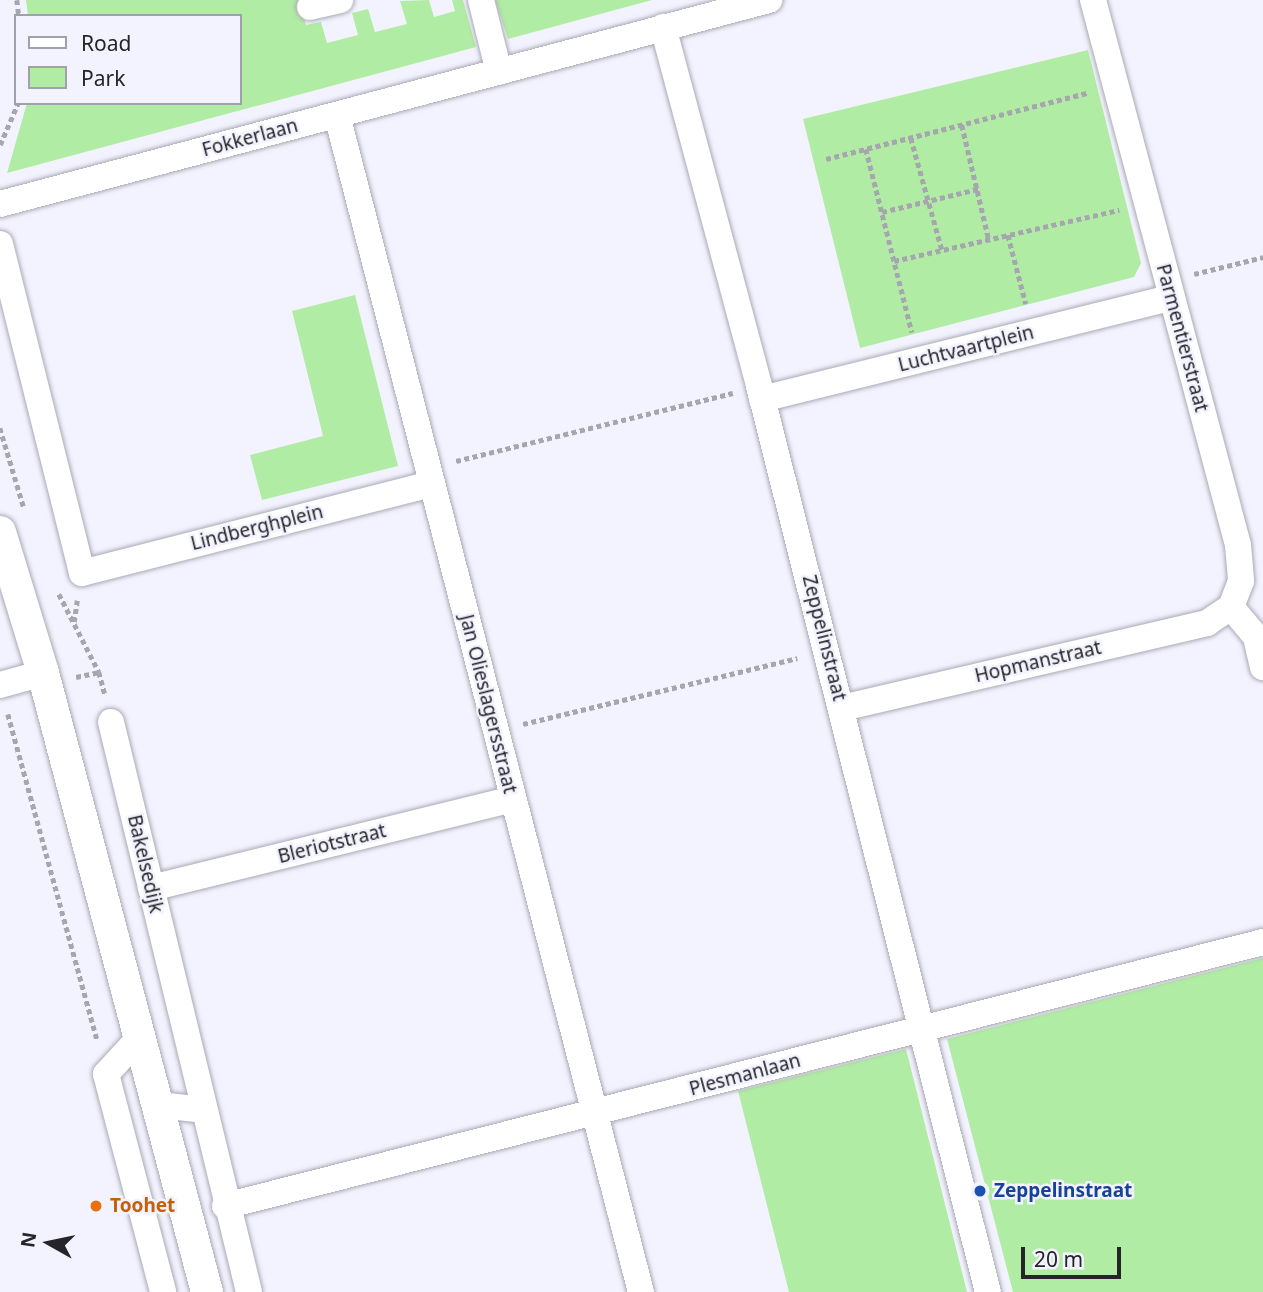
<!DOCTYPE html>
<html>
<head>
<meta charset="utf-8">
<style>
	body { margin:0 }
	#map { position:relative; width:1263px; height:1292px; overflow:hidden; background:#f3f3ff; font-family:"Noto Sans",sans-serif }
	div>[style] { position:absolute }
	.green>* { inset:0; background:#b1eca4 }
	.path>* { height:4.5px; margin-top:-2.25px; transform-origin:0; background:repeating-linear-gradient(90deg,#a6a6af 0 5px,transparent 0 8.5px) }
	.roads { filter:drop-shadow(0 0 2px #aaaab5) drop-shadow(0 0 2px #aaaab5) }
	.minor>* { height:26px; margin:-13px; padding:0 13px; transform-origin:13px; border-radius:13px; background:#fff }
	.tertiary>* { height:32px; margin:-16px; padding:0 16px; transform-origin:16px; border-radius:16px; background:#fff }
	.dots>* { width:19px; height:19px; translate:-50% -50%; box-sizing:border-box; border:4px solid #f3f3ff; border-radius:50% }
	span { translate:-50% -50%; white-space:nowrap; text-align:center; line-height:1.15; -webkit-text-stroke:5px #f3f3ff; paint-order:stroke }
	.street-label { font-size:19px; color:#252529 }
	.transit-label { font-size:19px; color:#164399; font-weight:700 }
	.left { translate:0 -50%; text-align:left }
	.food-label { font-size:19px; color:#c56008; font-weight:700 }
	.legend { position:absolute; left:14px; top:14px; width:228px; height:91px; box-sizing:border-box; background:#f3f3ff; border:2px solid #a1a1a9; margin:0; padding:9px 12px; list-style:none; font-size:21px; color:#252529 }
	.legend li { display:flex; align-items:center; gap:14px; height:35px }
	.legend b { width:35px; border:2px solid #a1a1a9 }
	.north { position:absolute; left:14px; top:1208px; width:70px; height:70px; -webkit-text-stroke:5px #f3f3ff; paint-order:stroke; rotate:279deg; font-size:19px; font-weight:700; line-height:28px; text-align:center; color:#252529 }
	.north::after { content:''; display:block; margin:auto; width:24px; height:32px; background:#252529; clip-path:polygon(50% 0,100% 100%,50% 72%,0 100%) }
	.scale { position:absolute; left:1021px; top:1247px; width:100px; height:32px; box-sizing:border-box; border:4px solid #252529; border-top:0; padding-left:9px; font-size:21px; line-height:24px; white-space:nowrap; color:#252529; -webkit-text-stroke:5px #f3f3ff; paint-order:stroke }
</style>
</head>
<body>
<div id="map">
	<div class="green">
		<div style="clip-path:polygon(26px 0,299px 0,306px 25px,321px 22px,327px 43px,358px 35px,352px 13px,368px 9px,375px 32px,407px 24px,400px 1px,429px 0,434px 17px,455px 11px,452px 0,463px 0,476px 47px,7px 173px,27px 103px,240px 103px,240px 16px,28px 16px)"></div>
		<div style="clip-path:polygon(495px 0,652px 0,508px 39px)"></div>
		<div style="clip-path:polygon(1088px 50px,1141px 263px,1134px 277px,860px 348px,803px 119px)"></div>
		<div style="clip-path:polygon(355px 295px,398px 466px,262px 500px,250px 455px,323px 436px,292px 311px)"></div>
		<div style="clip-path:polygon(1263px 958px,1263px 1292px,1013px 1292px,947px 1039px)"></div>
		<div style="clip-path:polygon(906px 1049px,967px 1292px,789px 1292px,738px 1091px)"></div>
	</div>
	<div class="path">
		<div style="left:17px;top:0;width:16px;rotate:83deg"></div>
		<div style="left:962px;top:125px;width:118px;rotate:76.8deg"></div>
		<div style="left:911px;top:138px;width:116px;rotate:74.5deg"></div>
		<div style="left:0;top:145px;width:46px;rotate:-66.8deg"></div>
		<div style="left:866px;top:149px;width:189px;rotate:75.9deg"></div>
		<div style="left:826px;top:159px;width:269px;rotate:-14.2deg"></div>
		<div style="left:882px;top:212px;width:99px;rotate:-13.5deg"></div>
		<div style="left:1008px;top:235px;width:71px;rotate:75.4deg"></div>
		<div style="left:894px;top:261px;width:231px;rotate:-12.8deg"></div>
		<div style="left:1194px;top:274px;width:71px;rotate:-13.8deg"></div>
		<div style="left:0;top:428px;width:84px;rotate:73.3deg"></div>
		<div style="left:456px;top:461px;width:285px;rotate:-13.8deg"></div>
		<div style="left:59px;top:594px;width:88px;rotate:62.9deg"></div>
		<div style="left:99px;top:672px;width:23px;rotate:75deg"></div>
		<div style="left:74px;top:622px;width:22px;rotate:-82deg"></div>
		<div style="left:76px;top:677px;width:24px;rotate:-12deg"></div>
		<div style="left:8px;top:714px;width:338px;rotate:74.7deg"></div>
		<div style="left:523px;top:724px;width:282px;rotate:-13.5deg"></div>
	</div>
	<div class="roads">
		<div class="minor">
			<div style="left:481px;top:0;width:74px;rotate:76deg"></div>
			<div style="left:1093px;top:0;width:564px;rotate:75.1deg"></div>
			<div style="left:1238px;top:545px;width:36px;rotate:85deg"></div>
			<div style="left:1241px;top:581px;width:28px;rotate:111deg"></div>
			<div style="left:1231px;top:607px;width:39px;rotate:50deg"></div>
			<div style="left:1256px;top:637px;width:31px;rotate:77deg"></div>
			<div style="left:310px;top:7px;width:31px;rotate:-13deg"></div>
			<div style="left:663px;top:27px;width:372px;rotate:75deg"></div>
			<div style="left:759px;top:386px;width:934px;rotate:75.82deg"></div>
			<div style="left:337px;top:115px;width:1216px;rotate:75.52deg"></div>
			<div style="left:0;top:204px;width:796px;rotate:-14.86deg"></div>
			<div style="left:0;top:244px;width:339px;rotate:76deg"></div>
			<div style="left:82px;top:573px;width:361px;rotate:-14.3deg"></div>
			<div style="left:762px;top:399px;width:421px;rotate:-13.9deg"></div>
			<div style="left:0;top:685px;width:45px;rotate:-15.6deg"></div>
			<div style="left:842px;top:708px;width:375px;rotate:-13.1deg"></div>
			<div style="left:1207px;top:623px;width:29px;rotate:-34deg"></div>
			<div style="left:111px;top:722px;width:586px;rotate:76.39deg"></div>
			<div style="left:151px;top:888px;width:373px;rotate:-13.8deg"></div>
			<div style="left:141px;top:1036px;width:52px;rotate:132.6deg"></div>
			<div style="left:106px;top:1074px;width:225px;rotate:75.3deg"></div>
			<div style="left:159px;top:1105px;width:45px;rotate:6.3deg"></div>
			<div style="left:225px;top:1206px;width:1071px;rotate:-14.27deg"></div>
		</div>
		<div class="tertiary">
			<div style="left:0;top:532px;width:147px;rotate:73deg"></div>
			<div style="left:43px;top:673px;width:640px;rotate:75.16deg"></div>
		</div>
	</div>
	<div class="dots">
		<div style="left:980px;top:1191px;background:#1a4fb4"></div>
		<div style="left:96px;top:1206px;background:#e8710a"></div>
	</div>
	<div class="street-label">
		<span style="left:250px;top:138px;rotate:-15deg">Fokkerlaan</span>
		<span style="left:1182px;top:338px;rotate:75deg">Parmentierstraat</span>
		<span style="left:966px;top:349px;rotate:-14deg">Luchtvaartplein</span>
		<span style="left:257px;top:528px;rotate:-14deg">Lindberghplein</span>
		<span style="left:824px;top:638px;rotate:76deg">Zeppelinstraat</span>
		<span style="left:1038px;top:662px;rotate:-13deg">Hopmanstraat</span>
		<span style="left:488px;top:704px;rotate:76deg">Jan Olieslagersstraat</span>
		<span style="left:332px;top:844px;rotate:-14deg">Bleriotstraat</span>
		<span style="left:145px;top:864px;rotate:77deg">Bakelsedijk</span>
		<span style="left:745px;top:1075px;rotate:-15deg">Plesmanlaan</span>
	</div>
	<div class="transit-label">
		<span class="left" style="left:994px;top:1191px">Zeppelinstraat</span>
	</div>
	<div class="food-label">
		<span class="left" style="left:110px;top:1206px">Toohet</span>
	</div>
	<ul class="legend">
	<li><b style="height:9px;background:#fff"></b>Road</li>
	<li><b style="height:19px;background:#b1eca4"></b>Park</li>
	</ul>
	<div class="north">N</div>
	<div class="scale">20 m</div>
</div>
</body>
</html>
